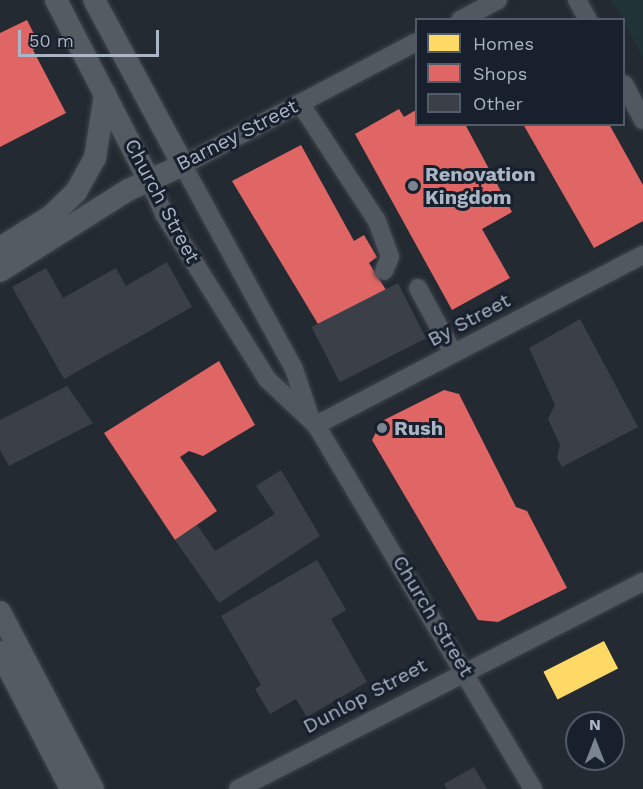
<!DOCTYPE html>
<html>
<head>
<meta charset="utf-8">
<style>
	body { margin:0 }
	#map { position:relative; width:643px; height:789px; overflow:hidden; background:#232a31; font-family:"Work Sans",sans-serif }
	div>[style] { position:absolute }
	.green>* { inset:0; background:#203437 }
	.homes>* { inset:0; background:#ffd966; transform-origin:0 0 }
	.shops>* { inset:0; background:#e06666 }
	.building>* { inset:0; background:#3b4048; transform-origin:0 0 }
	.roads { filter:drop-shadow(0 0 2px #3f444a) drop-shadow(0 0 2px #3f444a) }
	.minor>* { height:18px; margin:-9px; padding:0 9px; transform-origin:9px; border-radius:9px; background:#525860 }
	.major>* { height:22px; margin:-11px; padding:0 11px; transform-origin:11px; border-radius:11px; background:#545b62 }
	.dots>* { width:16px; height:16px; translate:-50% -50%; box-sizing:border-box; border:3px solid #17202c; border-radius:50% }
	span { translate:-50% -50%; white-space:nowrap; text-align:center; line-height:1.15; -webkit-text-stroke:6px #17202c; paint-order:stroke }
	.street-label { font-size:20px; color:#aab5c5 }
	.poi-label { font-size:20px; color:#aab5c5; font-weight:700 }
	.left { translate:0 -50%; text-align:left }
	.legend { position:absolute; left:415px; top:18px; width:210px; height:108px; box-sizing:border-box; background:#17202c; border:2px solid #525c69; margin:0; padding:8px 10px; list-style:none; font-size:18px; color:#aab5c5 }
	.legend li { display:flex; align-items:center; gap:12px; height:30px }
	.legend b { width:30px; border:2px solid #525c69 }
	.north { position:absolute; left:565px; top:711px; width:60px; height:60px; box-sizing:border-box; background:#17202c; border:2px solid #525c69; border-radius:50%; rotate:0deg; font-size:16px; font-weight:700; line-height:24px; text-align:center; color:#aab5c5 }
	.north::after { content:''; display:block; margin:auto; width:21px; height:27px; background:#7b8491; clip-path:polygon(50% 0,100% 100%,50% 72%,0 100%) }
	.scale { position:absolute; left:18px; top:30px; width:141px; height:27px; box-sizing:border-box; border:3px solid #aab5c5; border-top:0; padding-left:8px; font-size:18px; line-height:21px; white-space:nowrap; color:#aab5c5; -webkit-text-stroke:4px #17202c; paint-order:stroke }
</style>
</head>
<body>
<div id="map">
	<div class="green">
		<div style="clip-path:polygon(611px 0,643px 0,643px 58px,624px 20px)"></div>
	</div>
	<div class="homes">
		<div style="left:604px;top:641px;width:31px;height:68px;rotate:63deg"></div>
	</div>
	<div class="shops">
		<div style="clip-path:polygon(27px 20px,40px 46px,33px 50px,66px 113px,0 147px,0 33px)"></div>
		<div style="clip-path:polygon(399px 109px,404px 117px,416px 110px,416px 124px,465px 124px,512px 212px,482px 229px,510px 278px,452px 310px,355px 134px)"></div>
		<div style="clip-path:polygon(523px 124px,609px 124px,643px 185px,643px 221px,594px 248px)"></div>
		<div style="clip-path:polygon(301px 145px,354px 241px,364px 235px,377px 257px,369px 263px,386px 290px,318px 324px,232px 181px)"></div>
		<div style="clip-path:polygon(219px 361px,255px 425px,203px 456px,189px 451px,180px 457px,217px 511px,175px 540px,104px 433px)"></div>
		<div style="clip-path:polygon(444px 390px,459px 394px,516px 507px,527px 511px,567px 588px,498px 622px,478px 620px,372px 440px,382px 421px)"></div>
	</div>
	<div class="building">
		<div style="clip-path:polygon(167px 262px,192px 307px,64px 379px,12px 287px,46px 268px,63px 298px,116px 268px,126px 286px)"></div>
		<div style="left:398px;top:283px;width:62px;height:97px;rotate:63deg"></div>
		<div style="clip-path:polygon(580px 319px,638px 427px,562px 467px,557px 458px,560px 445px,548px 419px,555px 405px,529px 348px)"></div>
		<div style="clip-path:polygon(67px 386px,93px 423px,9px 466px,0 450px,0 420px)"></div>
		<div style="clip-path:polygon(281px 470px,320px 536px,219px 603px,175px 540px,197px 525px,215px 551px,275px 514px,256px 486px)"></div>
		<div style="clip-path:polygon(317px 560px,346px 610px,331px 619px,367px 682px,307px 717px,296px 699px,270px 714px,255px 689px,261px 685px,221px 616px)"></div>
		<div style="clip-path:polygon(474px 767px,487px 789px,447px 789px,444px 784px)"></div>
	</div>
	<div class="roads">
		<div class="minor">
			<div style="left:577px;top:0;width:23px;rotate:61deg"></div>
			<div style="left:460px;top:20px;width:43px;rotate:-27.8deg"></div>
			<div style="left:624px;top:84px;width:41px;rotate:62.2deg"></div>
			<div style="left:300px;top:103px;width:141px;rotate:56.9deg"></div>
			<div style="left:377px;top:221px;width:38px;rotate:70deg"></div>
			<div style="left:390px;top:257px;width:15px;rotate:113deg"></div>
			<div style="left:149px;top:180px;width:37px;rotate:66deg"></div>
			<div style="left:164px;top:214px;width:195px;rotate:58deg"></div>
			<div style="left:267px;top:379px;width:67px;rotate:43.2deg"></div>
			<div style="left:316px;top:425px;width:424px;rotate:59.2deg"></div>
			<div style="left:418px;top:288px;width:74px;rotate:61.7deg"></div>
			<div style="left:309px;top:414px;width:47px;rotate:-108.4deg"></div>
			<div style="left:294px;top:369px;width:232px;rotate:-118.6deg"></div>
			<div style="left:183px;top:165px;width:263px;rotate:-27.8deg"></div>
			<div style="left:316px;top:425px;width:369px;rotate:-27.5deg"></div>
			<div style="left:238px;top:789px;width:455px;rotate:-27.1deg"></div>
		</div>
		<div class="major">
			<div style="left:56px;top:0;width:203px;rotate:62.7deg"></div>
			<div style="left:0;top:248px;width:60px;rotate:-32.1deg"></div>
			<div style="left:51px;top:216px;width:35px;rotate:-44deg"></div>
			<div style="left:76px;top:192px;width:39px;rotate:-61deg"></div>
			<div style="left:95px;top:158px;width:65px;rotate:-81.1deg"></div>
			<div style="left:0;top:271px;width:151px;rotate:-32.3deg"></div>
			<div style="left:128px;top:190px;width:60px;rotate:-24.4deg"></div>
			<div style="left:183px;top:165px;width:187px;rotate:-118.3deg"></div>
			<div style="left:0;top:612px;width:200px;rotate:62.3deg"></div>
			<div style="left:0;top:652px;width:154px;rotate:62.6deg"></div>
		</div>
	</div>
	<div class="dots">
		<div style="left:413px;top:186px;background:#7b8491"></div>
		<div style="left:382px;top:428px;background:#7b8491"></div>
	</div>
	<div class="street-label">
		<span style="left:237px;top:135px;rotate:-27deg">Barney Street</span>
		<span style="left:162px;top:201px;rotate:62deg">Church Street</span>
		<span style="left:469px;top:320px;rotate:-28deg">By Street</span>
		<span style="left:433px;top:616px;rotate:59deg">Church Street</span>
		<span style="left:365px;top:696px;rotate:-28deg">Dunlop Street</span>
	</div>
	<div class="poi-label">
		<span class="left" style="left:425px;top:186px">Renovation<br>Kingdom</span>
		<span class="left" style="left:394px;top:428px">Rush</span>
	</div>
	<ul class="legend">
	<li><b style="height:16px;background:#ffd966"></b>Homes</li>
	<li><b style="height:16px;background:#e06666"></b>Shops</li>
	<li><b style="height:16px;background:#3b4048"></b>Other</li>
	</ul>
	<div class="north">N</div>
	<div class="scale">50 m</div>
</div>
</body>
</html>
